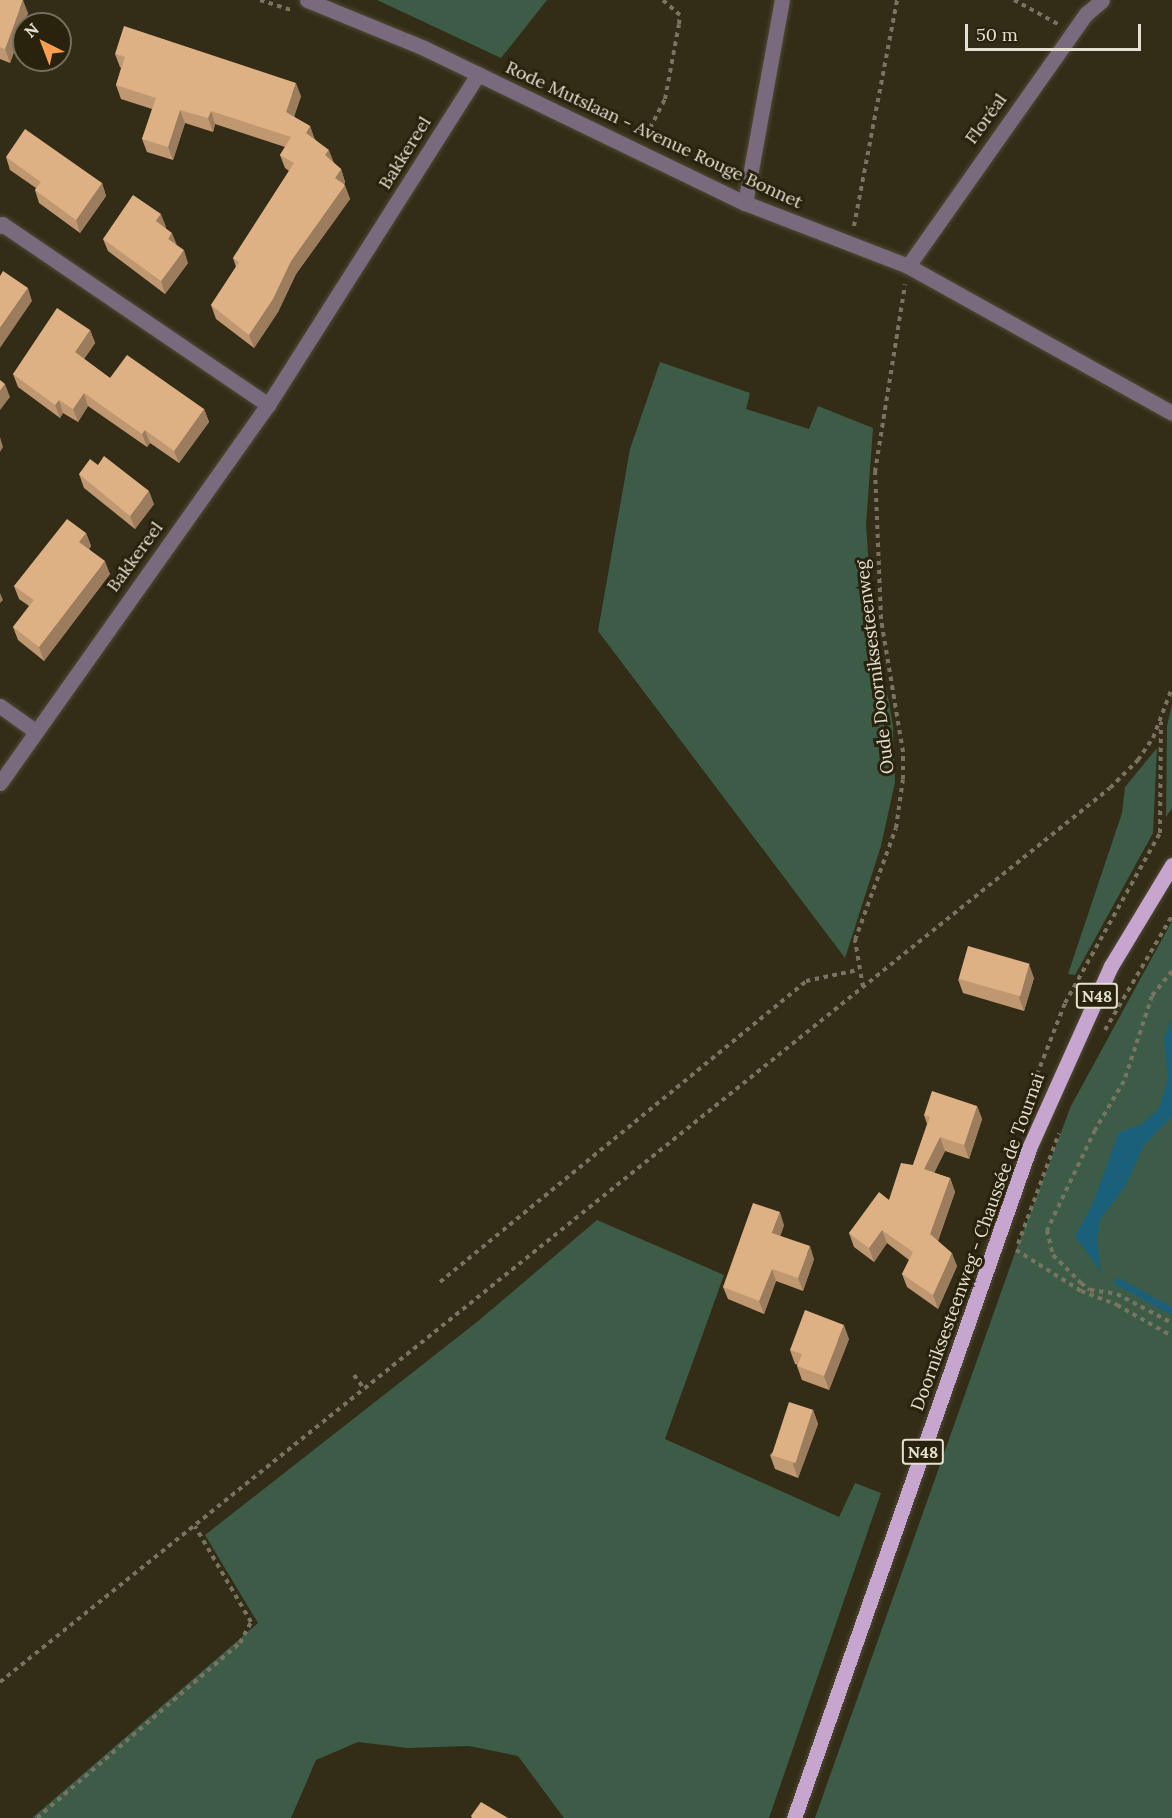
<!DOCTYPE html>
<html>
<head>
<meta charset="utf-8">
<style>
	body { margin:0 }
	#map { position:relative; width:1172px; height:1818px; overflow:hidden; background:#332d17; font-family:Lora,serif }
	div>[style] { position:absolute }
	.green>* { inset:0; background:#3c5c47 }
	.water>* { inset:0; background:#1b607b }
	.stream>* { height:7px; margin:-3.5px; padding:0 3.5px; transform-origin:3.5px; border-radius:3.5px; background:#1b607b }
	.path>* { height:4px; margin-top:-2px; transform-origin:0; background:repeating-linear-gradient(90deg,#797461 0 4.5px,transparent 0 9px) }
	.roads { filter:drop-shadow(0 0 2px #4f4a35) drop-shadow(0 0 2px #4f4a35) }
	.minor>* { height:15px; margin:-7.5px; padding:0 7.5px; transform-origin:7.5px; border-radius:7.5px; background:#796a7e }
	.major>* { height:15px; margin:-7.5px; padding:0 7.5px; transform-origin:7.5px; border-radius:7.5px; background:#c6a6cf }
	.wall>* { inset:0; background:#bf9872 }
	.shaded-wall>* { inset:0; background:#9b7c5c }
	.building>* { inset:0; background:#deb184; transform-origin:0 0 }
	span { translate:-50% -50%; white-space:nowrap; text-align:center; line-height:1.15; -webkit-text-stroke:6px #29230d; paint-order:stroke }
	.shield-label span { padding:2px 4px; background:#29230d; border:2px solid; border-radius:4px; -webkit-text-stroke-width:0 }
	.shield-label { font-size:16px; color:#e4e1d3; font-weight:700 }
	.street-label { font-size:18px; color:#e4e1d3 }
	.north { position:absolute; left:12px; top:12px; width:60px; height:60px; box-sizing:border-box; background:#29230d; border:2px solid #746f5c; border-radius:50%; rotate:318deg; font-size:16px; font-weight:700; line-height:24px; text-align:center; color:#e4e1d3 }
	.north::after { content:''; display:block; margin:auto; width:21px; height:27px; background:#fb9e50; clip-path:polygon(50% 0,100% 100%,50% 72%,0 100%) }
	.scale { position:absolute; left:965px; top:24px; width:176px; height:27px; box-sizing:border-box; border:3px solid #e4e1d3; border-top:0; padding-left:8px; font-size:18px; line-height:21px; white-space:nowrap; color:#e4e1d3; -webkit-text-stroke:4px #29230d; paint-order:stroke }
</style>
</head>
<body>
<div id="map">
	<div class="green">
		<div style="clip-path:polygon(377px 0,547px 0,501px 58px)"></div>
		<div style="clip-path:polygon(660px 362px,750px 393px,746px 409px,809px 429px,818px 406px,873px 428px,866px 525px,871px 597px,893px 726px,895px 782px,881px 846px,845px 958px,598px 631px,630px 449px)"></div>
		<div style="clip-path:polygon(1172px 704px,1172px 808px,1166px 817px,1167px 726px)"></div>
		<div style="clip-path:polygon(1157px 748px,1153px 833px,1075px 975px,1068px 974px,1122px 813px,1125px 787px)"></div>
		<div style="clip-path:polygon(1172px 921px,1172px 1818px,815px 1818px,1016px 1250px,1071px 1106px)"></div>
		<div style="clip-path:polygon(597px 1220px,724px 1275px,665px 1439px,839px 1517px,855px 1483px,881px 1493px,769px 1818px,564px 1818px,518px 1756px,469px 1746px,408px 1748px,358px 1742px,316px 1760px,291px 1818px,32px 1818px,258px 1623px,205px 1535px,477px 1322px)"></div>
	</div>
	<div class="water">
		<div style="clip-path:polygon(1172px 1019px,1172px 1116px,1144px 1145px,1126px 1185px,1100px 1220px,1097px 1240px,1101px 1272px,1075px 1236px,1093px 1203px,1119px 1132px,1140px 1125px,1159px 1109px,1168px 1078px,1164px 1039px)"></div>
	</div>
	<div class="stream">
		<div style="left:1117px;top:1281px;width:63px;rotate:28.6deg"></div>
	</div>
	<div class="path">
		<div style="left:260px;top:0;width:33px;rotate:18deg"></div>
		<div style="left:1014px;top:0;width:50px;rotate:28.6deg"></div>
		<div style="left:646px;top:136px;width:42px;rotate:-62.8deg"></div>
		<div style="left:665px;top:99px;width:76px;rotate:-79.4deg"></div>
		<div style="left:679px;top:24px;width:9px;rotate:-84deg"></div>
		<div style="left:680px;top:15px;width:23px;rotate:-139deg"></div>
		<div style="left:854px;top:226px;width:230px;rotate:-79.2deg"></div>
		<div style="left:1172px;top:971px;width:32px;rotate:129deg"></div>
		<div style="left:1152px;top:996px;width:89px;rotate:108.2deg"></div>
		<div style="left:1124px;top:1081px;width:57px;rotate:120.6deg"></div>
		<div style="left:1095px;top:1130px;width:111px;rotate:115.6deg"></div>
		<div style="left:1047px;top:1230px;width:26px;rotate:77deg"></div>
		<div style="left:1053px;top:1255px;width:40px;rotate:45deg"></div>
		<div style="left:1081px;top:1283px;width:11px;rotate:38deg"></div>
		<div style="left:1090px;top:1290px;width:27px;rotate:8deg"></div>
		<div style="left:1117px;top:1294px;width:62px;rotate:27.8deg"></div>
		<div style="left:863px;top:987px;width:48px;rotate:-99.7deg"></div>
		<div style="left:855px;top:940px;width:119px;rotate:-69.9deg"></div>
		<div style="left:896px;top:828px;width:49px;rotate:-81.9deg"></div>
		<div style="left:903px;top:779px;width:27px;rotate:-90deg"></div>
		<div style="left:903px;top:752px;width:135px;rotate:-99.4deg"></div>
		<div style="left:881px;top:619px;width:147px;rotate:-92.3deg"></div>
		<div style="left:875px;top:472px;width:190px;rotate:-80.9deg"></div>
		<div style="left:1105px;top:1030px;width:132px;rotate:-59.6deg"></div>
		<div style="left:1027px;top:1100px;width:104px;rotate:-68.6deg"></div>
		<div style="left:1065px;top:1003px;width:195px;rotate:-60.8deg"></div>
		<div style="left:1160px;top:833px;width:111px;rotate:-89.5deg"></div>
		<div style="left:1018px;top:1244px;width:118px;rotate:-69.7deg"></div>
		<div style="left:1016px;top:1250px;width:77px;rotate:32.2deg"></div>
		<div style="left:1081px;top:1291px;width:39px;rotate:21deg"></div>
		<div style="left:1117px;top:1305px;width:63px;rotate:29.4deg"></div>
		<div style="left:440px;top:1282px;width:474px;rotate:-39.4deg"></div>
		<div style="left:806px;top:981px;width:53px;rotate:-11.9deg"></div>
		<div style="left:354px;top:1375px;width:17px;rotate:54deg"></div>
		<div style="left:0;top:1682px;width:1425px;rotate:-38.85deg"></div>
		<div style="left:1110px;top:788px;width:40px;rotate:-45deg"></div>
		<div style="left:1138px;top:760px;width:27px;rotate:-56deg"></div>
		<div style="left:1153px;top:738px;width:53px;rotate:-69.2deg"></div>
		<div style="left:37px;top:1818px;width:268px;rotate:-40.8deg"></div>
		<div style="left:240px;top:1643px;width:24px;rotate:-62deg"></div>
		<div style="left:251px;top:1622px;width:111px;rotate:-120.3deg"></div>
	</div>
	<div class="roads">
		<div class="minor">
			<div style="left:307px;top:0;width:126px;rotate:22.3deg"></div>
			<div style="left:424px;top:48px;width:356px;rotate:25.8deg"></div>
			<div style="left:745px;top:203px;width:175px;rotate:21.1deg"></div>
			<div style="left:908px;top:266px;width:302px;rotate:29.1deg"></div>
			<div style="left:745px;top:203px;width:206px;rotate:-79.7deg"></div>
			<div style="left:0;top:226px;width:3px;rotate:-45deg"></div>
			<div style="left:2px;top:224px;width:322px;rotate:34.2deg"></div>
			<div style="left:908px;top:266px;width:309px;rotate:-54.8deg"></div>
			<div style="left:1086px;top:14px;width:21px;rotate:-41deg"></div>
			<div style="left:0;top:706px;width:43px;rotate:35.5deg"></div>
			<div style="left:0;top:783px;width:463px;rotate:-54.7deg"></div>
			<div style="left:268px;top:405px;width:392px;rotate:-57.6deg"></div>
		</div>
		<div class="major">
			<div style="left:794px;top:1818px;width:712px;rotate:-70.65deg"></div>
			<div style="left:1030px;top:1146px;width:197px;rotate:-65.8deg"></div>
			<div style="left:1111px;top:966px;width:118px;rotate:-58.9deg"></div>
		</div>
	</div>
	<div class="wall">
		<div style="clip-path:polygon(0 0,28px 13px,10px 63px,0 59px)"></div>
		<div style="clip-path:polygon(115px 54px,301px 96px,294px 117px,310px 126px,314px 138px,334px 163px,341px 169px,345px 182px,344px 185px,350px 199px,296px 274px,278px 312px,254px 348px,216px 319px,211px 305px,236px 267px,233px 258px,289px 171px,285px 168px,280px 155px,285px 147px,215px 124px,213px 132px,185px 123px,173px 160px,147px 152px,142px 139px,152px 109px,121px 99px,116px 85px,121px 68px,120px 67px)"></div>
		<div style="clip-path:polygon(6px 157px,102px 183px,106px 196px,80px 233px,39px 203px,35px 190px,36px 188px,10px 170px)"></div>
		<div style="clip-path:polygon(166px 227px,165px 228px,188px 263px,165px 294px,108px 251px,103px 239px)"></div>
		<div style="clip-path:polygon(90px 330px,95px 343px,84px 359px,110px 378px,204px 409px,209px 422px,179px 463px,150px 443px,147px 447px,88px 406px,78px 422px,63px 413px,60px 418px,18px 387px,13px 374px)"></div>
		<div style="clip-path:polygon(79px 474px,154px 504px,135px 529px,84px 488px)"></div>
		<div style="clip-path:polygon(86px 533px,91px 546px,89px 549px,110px 574px,44px 661px,18px 640px,13px 627px,29px 606px,19px 599px,14px 586px)"></div>
		<div style="clip-path:polygon(1034px 978px,1024px 1011px,963px 993px,958px 979px)"></div>
		<div style="clip-path:polygon(977px 1106px,982px 1119px,969px 1159px,945px 1151px,934px 1173px,950px 1178px,955px 1192px,938px 1241px,957px 1266px,938px 1309px,907px 1287px,902px 1274px,909px 1260px,887px 1243px,874px 1262px,854px 1247px,849px 1233px,889px 1200px,913px 1165px,927px 1124px,924px 1115px)"></div>
		<div style="clip-path:polygon(784px 1225px,780px 1236px,814px 1259px,803px 1291px,776px 1281px,764px 1314px,728px 1299px,723px 1287px)"></div>
		<div style="clip-path:polygon(849px 1339px,829px 1390px,802px 1380px,797px 1366px,798px 1365px,795px 1364px,790px 1350px)"></div>
		<div style="clip-path:polygon(813px 1410px,818px 1424px,798px 1478px,775px 1469px,770px 1455px)"></div>
	</div>
	<div class="shaded-wall">
		<div style="clip-path:polygon(23px 0,28px 13px,10px 63px,5px 49px)"></div>
		<div style="clip-path:polygon(296px 83px,301px 96px,291px 125px,286px 112px)"></div>
		<div style="clip-path:polygon(180px 110px,185px 123px,173px 160px,168px 147px)"></div>
		<div style="clip-path:polygon(211px 111px,215px 124px,213px 132px,208px 118px)"></div>
		<div style="clip-path:polygon(310px 126px,315px 140px,306px 133px)"></div>
		<div style="clip-path:polygon(329px 150px,334px 163px,325px 155px)"></div>
		<div style="clip-path:polygon(341px 169px,345px 182px,339px 192px,335px 178px)"></div>
		<div style="clip-path:polygon(102px 183px,106px 196px,80px 233px,76px 220px)"></div>
		<div style="clip-path:polygon(345px 185px,350px 199px,296px 274px,278px 312px,254px 348px,249px 335px,291px 261px)"></div>
		<div style="clip-path:polygon(161px 214px,166px 227px,161px 234px,156px 221px)"></div>
		<div style="clip-path:polygon(172px 233px,177px 245px,168px 239px)"></div>
		<div style="clip-path:polygon(184px 250px,188px 263px,165px 294px,161px 281px)"></div>
		<div style="clip-path:polygon(28px 288px,32px 301px,0 348px,0 328px)"></div>
		<div style="clip-path:polygon(90px 330px,95px 343px,80px 365px,75px 352px)"></div>
		<div style="clip-path:polygon(5px 384px,10px 397px,0 410px,0 391px)"></div>
		<div style="clip-path:polygon(84px 393px,88px 406px,78px 422px,73px 409px)"></div>
		<div style="clip-path:polygon(59px 400px,63px 413px,60px 418px,55px 405px)"></div>
		<div style="clip-path:polygon(204px 409px,209px 422px,179px 463px,174px 451px)"></div>
		<div style="clip-path:polygon(145px 430px,150px 443px,147px 447px,142px 434px)"></div>
		<div style="clip-path:polygon(0 437px,3px 447px,0 452px)"></div>
		<div style="clip-path:polygon(149px 491px,154px 504px,135px 529px,130px 516px)"></div>
		<div style="clip-path:polygon(86px 533px,91px 546px,84px 555px,79px 542px)"></div>
		<div style="clip-path:polygon(105px 561px,110px 574px,44px 661px,39px 647px)"></div>
		<div style="clip-path:polygon(0 593px,3px 600px,0 603px)"></div>
		<div style="clip-path:polygon(1029px 964px,1034px 978px,1024px 1011px,1019px 998px)"></div>
		<div style="clip-path:polygon(977px 1106px,982px 1119px,969px 1159px,964px 1145px)"></div>
		<div style="clip-path:polygon(940px 1137px,945px 1151px,929px 1183px,924px 1169px)"></div>
		<div style="clip-path:polygon(950px 1178px,955px 1192px,935px 1248px,930px 1234px)"></div>
		<div style="clip-path:polygon(780px 1212px,784px 1225px,777px 1246px,772px 1233px)"></div>
		<div style="clip-path:polygon(882px 1230px,887px 1243px,874px 1262px,869px 1248px)"></div>
		<div style="clip-path:polygon(810px 1246px,814px 1259px,803px 1291px,798px 1278px)"></div>
		<div style="clip-path:polygon(952px 1253px,957px 1266px,938px 1309px,933px 1295px)"></div>
		<div style="clip-path:polygon(772px 1269px,776px 1281px,764px 1314px,759px 1301px)"></div>
		<div style="clip-path:polygon(844px 1325px,849px 1339px,829px 1390px,824px 1376px)"></div>
		<div style="clip-path:polygon(813px 1410px,818px 1424px,798px 1478px,793px 1464px)"></div>
	</div>
	<div class="building">
		<div style="clip-path:polygon(0 0,23px 0,5px 49px,0 47px)"></div>
		<div style="clip-path:polygon(124px 26px,296px 83px,286px 112px,310px 126px,306px 133px,329px 150px,325px 155px,341px 169px,335px 178px,345px 185px,291px 261px,273px 299px,249px 335px,211px 305px,239px 262px,233px 258px,294px 163px,280px 155px,291px 137px,211px 111px,208px 118px,180px 110px,168px 147px,142px 139px,156px 98px,116px 85px,125px 57px,115px 54px)"></div>
		<div style="clip-path:polygon(25px 129px,102px 183px,76px 220px,35px 190px,41px 182px,6px 157px)"></div>
		<div style="clip-path:polygon(133px 195px,161px 214px,156px 221px,172px 233px,168px 239px,184px 250px,161px 281px,103px 239px)"></div>
		<div style="clip-path:polygon(3px 271px,28px 288px,0 328px,0 276px)"></div>
		<div style="clip-path:polygon(57px 308px,90px 330px,75px 352px,110px 378px,127px 355px,204px 409px,174px 451px,145px 430px,142px 434px,84px 393px,73px 409px,59px 400px,55px 405px,13px 374px)"></div>
		<div style="clip-path:polygon(0 380px,5px 384px,0 391px)"></div>
		<div style="clip-path:polygon(104px 456px,149px 491px,130px 516px,79px 474px,90px 459px,98px 465px)"></div>
		<div style="clip-path:polygon(67px 519px,86px 533px,79px 542px,105px 561px,39px 647px,13px 627px,34px 600px,14px 586px)"></div>
		<div style="left:968px;top:946px;width:64px;height:34px;rotate:16deg"></div>
		<div style="clip-path:polygon(932px 1091px,977px 1106px,964px 1145px,940px 1137px,924px 1169px,950px 1178px,930px 1234px,952px 1253px,933px 1295px,902px 1274px,913px 1252px,882px 1230px,869px 1248px,849px 1233px,879px 1192px,889px 1200px,901px 1163px,913px 1165px,930px 1117px,924px 1115px)"></div>
		<div style="clip-path:polygon(753px 1203px,780px 1212px,772px 1233px,810px 1246px,798px 1278px,772px 1269px,759px 1301px,723px 1287px)"></div>
		<div style="clip-path:polygon(805px 1310px,844px 1325px,824px 1376px,797px 1366px,802px 1354px,790px 1350px)"></div>
		<div style="left:789px;top:1402px;width:25px;height:56px;rotate:18deg"></div>
		<div style="clip-path:polygon(481px 1802px,508px 1818px,472px 1818px,471px 1816px)"></div>
	</div>
	<div class="shield-label">
		<span style="left:1097px;top:996px">N48</span>
		<span style="left:923px;top:1452px">N48</span>
	</div>
	<div class="street-label">
		<span style="left:986px;top:119px;rotate:-54deg">Floréal</span>
		<span style="left:654px;top:135px;rotate:25deg">Rode Mutslaan - Avenue Rouge Bonnet</span>
		<span style="left:405px;top:153px;rotate:-58deg">Bakkereel</span>
		<span style="left:135px;top:557px;rotate:-54deg">Bakkereel</span>
		<span style="left:875px;top:667px;rotate:-97deg">Oude Doorniksesteenweg</span>
		<span style="left:978px;top:1242px;rotate:-70deg">Doorniksesteenweg - Chaussée de Tournai</span>
	</div>
	<div class="north">N</div>
	<div class="scale">50 m</div>
</div>
</body>
</html>
